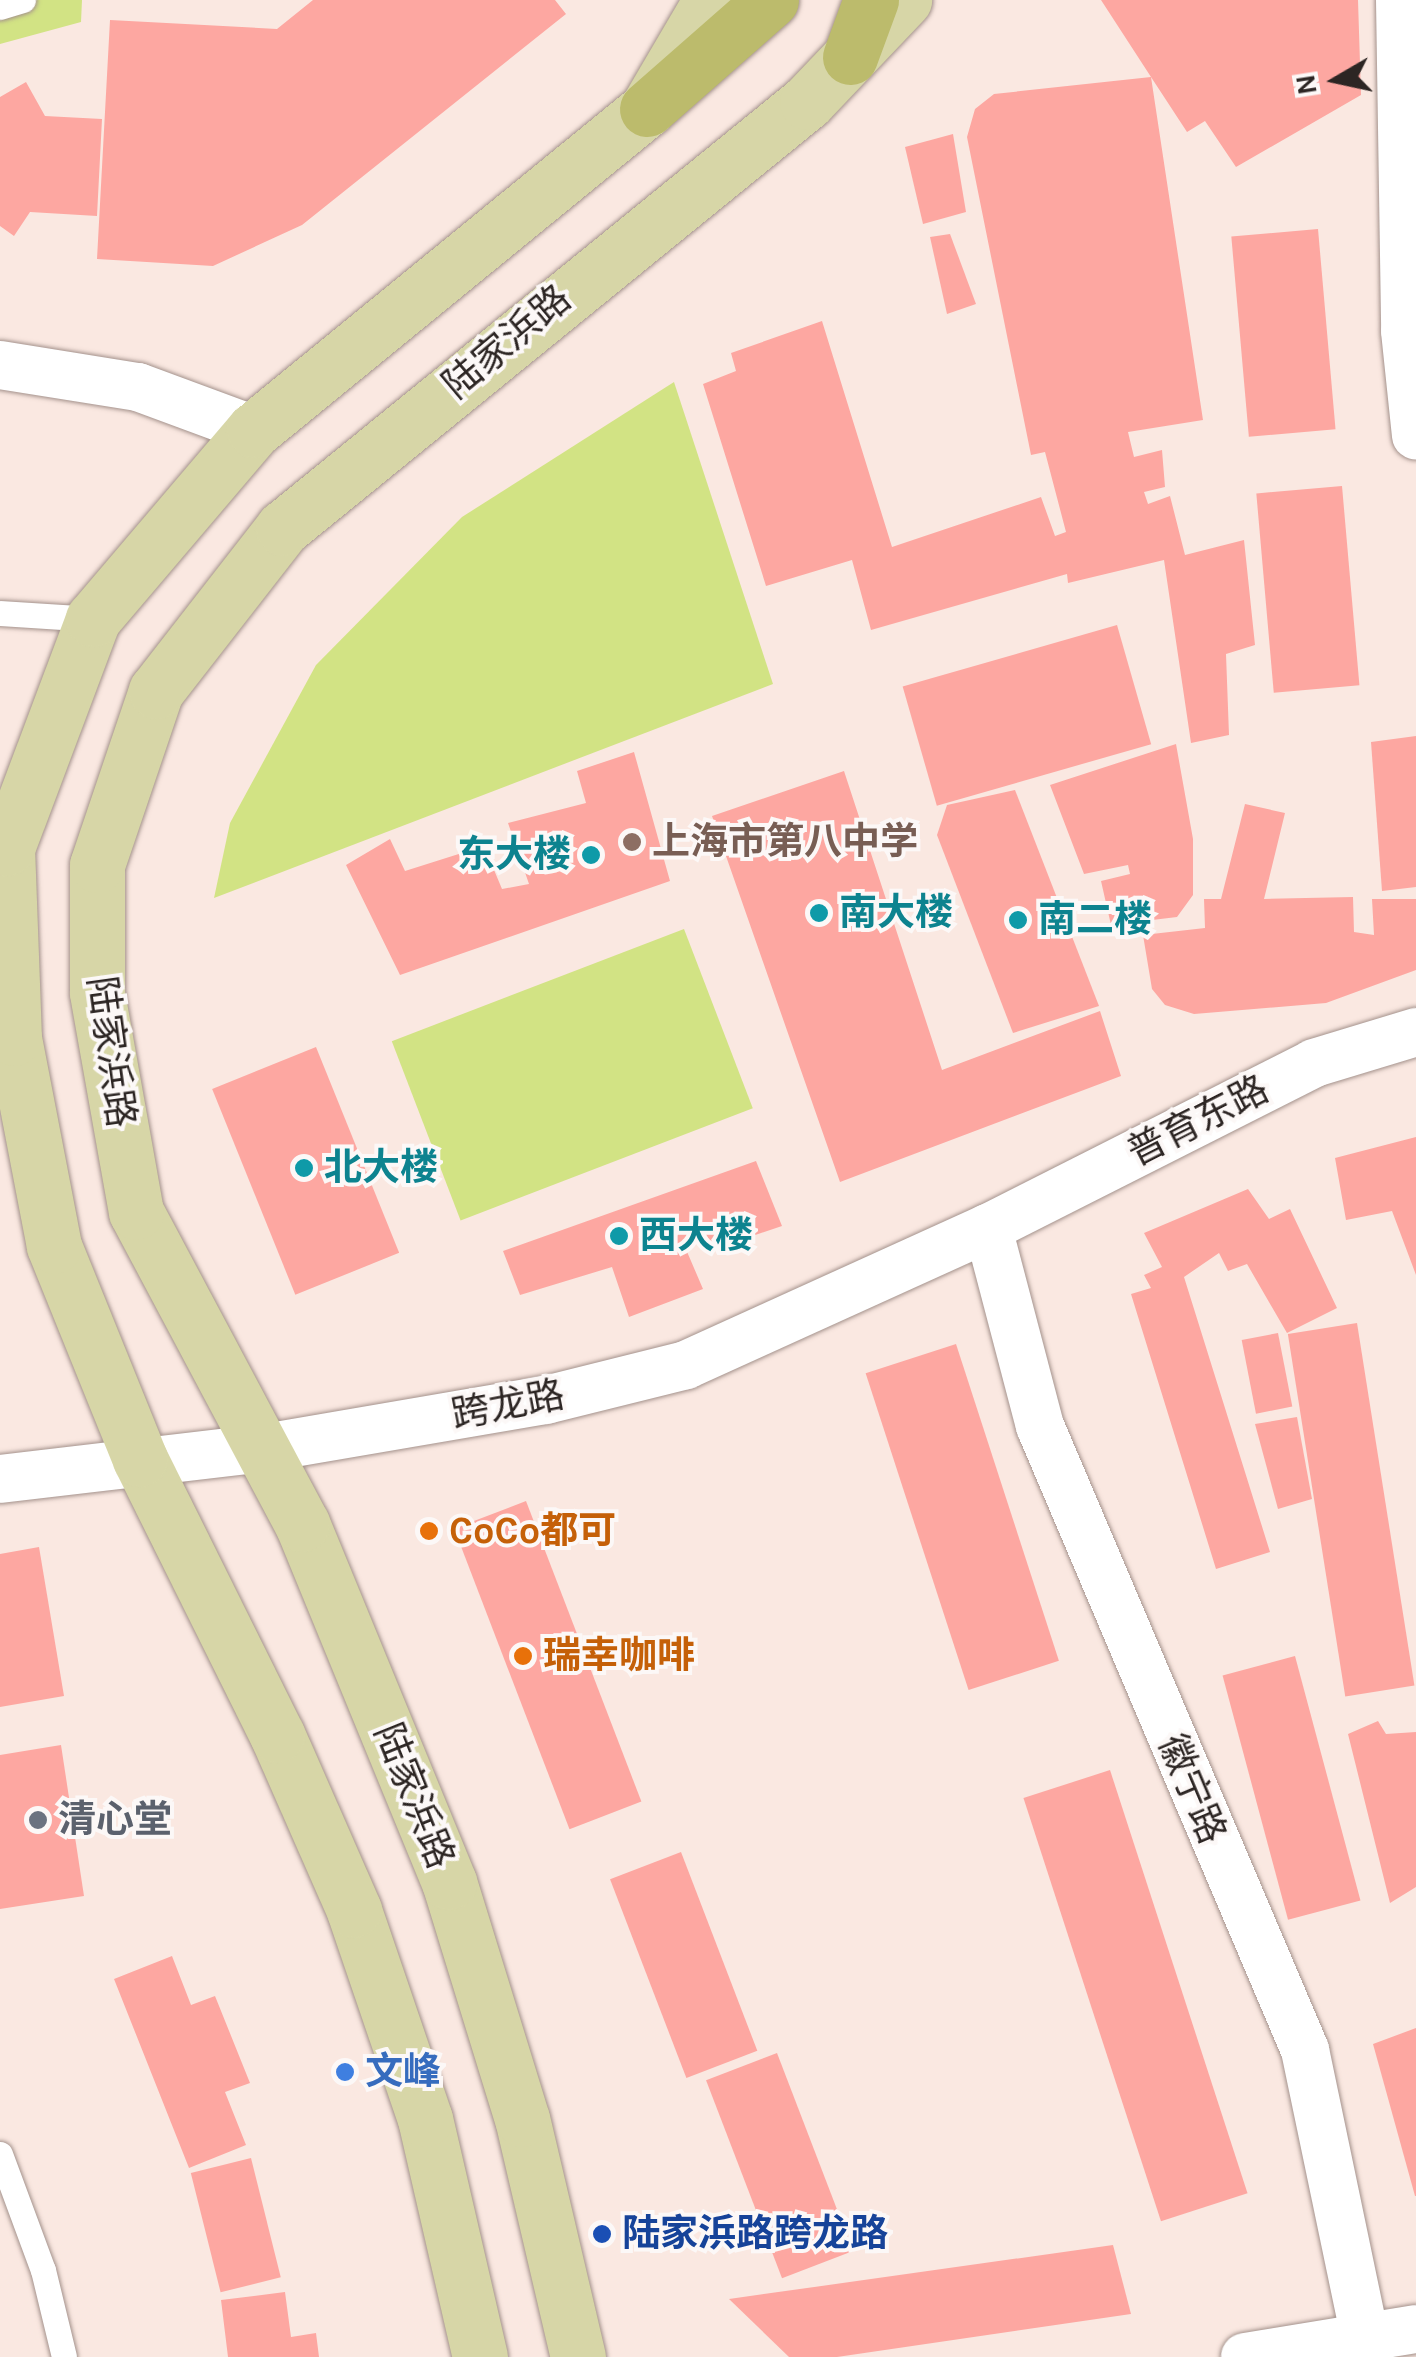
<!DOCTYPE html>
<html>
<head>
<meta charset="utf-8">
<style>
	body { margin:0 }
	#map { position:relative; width:1416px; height:2357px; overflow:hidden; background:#fae8e1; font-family:Karla,"Noto Sans SC",sans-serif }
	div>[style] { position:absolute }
	.green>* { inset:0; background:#d2e384; transform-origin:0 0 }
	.building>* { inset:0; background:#fda7a1; transform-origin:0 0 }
	.roads { filter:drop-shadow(0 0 2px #a4928c) drop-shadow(0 0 2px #a4928c) }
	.lane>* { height:25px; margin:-12.5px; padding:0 12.5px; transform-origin:12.5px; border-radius:12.5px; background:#fff }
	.street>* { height:48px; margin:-24px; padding:0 24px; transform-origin:24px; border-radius:24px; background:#fff }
	.primary>* { height:55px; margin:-27.5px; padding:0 27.5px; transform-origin:27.5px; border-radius:27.5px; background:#d7d6a7 }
	.highway>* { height:55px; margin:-27.5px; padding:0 27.5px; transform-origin:27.5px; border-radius:27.5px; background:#bcbb6c }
	.dots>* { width:28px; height:28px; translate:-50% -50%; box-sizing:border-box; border:5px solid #fcf8f7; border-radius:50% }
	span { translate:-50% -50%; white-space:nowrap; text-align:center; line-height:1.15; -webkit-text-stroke:8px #fcf8f7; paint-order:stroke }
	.street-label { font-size:38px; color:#2c2523 }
	.education-label { font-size:38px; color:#785e54; font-weight:700 }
	.left { translate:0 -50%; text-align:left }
	.culture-label { font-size:38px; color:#0d838f; font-weight:700 }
	.right { translate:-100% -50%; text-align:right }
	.food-label { font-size:38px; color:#c56008; font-weight:700 }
	.worship-label { font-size:38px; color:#5b616d; font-weight:700 }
	.shop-label { font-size:38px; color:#366cbe; font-weight:700 }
	.transit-label { font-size:38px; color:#164399; font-weight:700 }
	.north { position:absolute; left:1286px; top:30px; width:100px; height:100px; -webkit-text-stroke:8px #fcf8f7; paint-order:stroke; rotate:261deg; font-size:28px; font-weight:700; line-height:40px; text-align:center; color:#2c2523 }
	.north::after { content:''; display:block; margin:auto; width:35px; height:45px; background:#2c2523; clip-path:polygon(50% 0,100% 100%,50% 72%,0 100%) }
</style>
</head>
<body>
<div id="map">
	<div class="green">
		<div style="clip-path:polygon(0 0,82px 0,81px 22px,0 44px)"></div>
		<div style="clip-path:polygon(674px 382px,773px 684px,214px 898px,230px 823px,316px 665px,462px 517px)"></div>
		<div style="left:684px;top:929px;width:192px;height:313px;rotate:69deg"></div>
	</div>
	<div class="building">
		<div style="clip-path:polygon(313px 0,555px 0,566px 14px,302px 225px,213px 266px,97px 259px,110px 20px,277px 29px)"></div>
		<div style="clip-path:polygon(1101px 0,1358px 0,1361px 95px,1236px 167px,1205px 121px,1187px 132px,1151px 77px,1203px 420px,1128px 432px,1134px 457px,1162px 450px,1165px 487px,1144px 492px,1148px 504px,1170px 496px,1185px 555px,1244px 540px,1255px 645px,1226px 654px,1229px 735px,1191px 743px,1164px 560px,1068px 583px,1067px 574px,871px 630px,852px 560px,766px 586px,703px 384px,736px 371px,731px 353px,822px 321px,892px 547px,1041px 497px,1055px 536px,1066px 532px,1045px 452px,1031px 455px,967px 137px,975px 109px,994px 94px,1151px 77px)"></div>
		<div style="clip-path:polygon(26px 82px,45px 116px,102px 119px,97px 216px,30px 212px,14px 236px,0 226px,0 97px)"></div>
		<div style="clip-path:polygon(953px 134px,966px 212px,923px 224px,905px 147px)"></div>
		<div style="left:1318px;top:229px;width:201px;height:87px;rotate:85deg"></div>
		<div style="clip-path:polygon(950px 234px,976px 304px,947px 314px,930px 237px)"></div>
		<div style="left:1342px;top:486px;width:200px;height:86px;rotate:85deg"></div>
		<div style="left:1117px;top:625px;width:124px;height:223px;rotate:74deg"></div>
		<div style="clip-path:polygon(1416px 736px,1416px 887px,1382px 891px,1371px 742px)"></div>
		<div style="clip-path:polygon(1176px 744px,1193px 839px,1193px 895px,1177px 917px,1111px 925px,1101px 881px,1130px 874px,1128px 865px,1084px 874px,1050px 785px)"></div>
		<div style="clip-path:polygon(634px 752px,670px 881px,400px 975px,346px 865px,390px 839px,405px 871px,484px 846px,502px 889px,529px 884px,508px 823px,586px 803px,577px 771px)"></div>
		<div style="clip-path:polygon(844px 771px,942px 1070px,1100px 1011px,1121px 1076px,840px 1182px,712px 816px)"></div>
		<div style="clip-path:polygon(1015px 790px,1099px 1006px,1013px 1033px,937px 835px,947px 805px)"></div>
		<div style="clip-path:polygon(1245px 804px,1285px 813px,1264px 899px,1353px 897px,1354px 932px,1374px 935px,1372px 899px,1416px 899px,1416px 970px,1326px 1003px,1194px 1014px,1165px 1005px,1152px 989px,1143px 935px,1205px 928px,1204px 899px,1221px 899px)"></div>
		<div style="left:316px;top:1047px;width:222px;height:112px;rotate:68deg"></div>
		<div style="clip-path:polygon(1416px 1137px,1416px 1275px,1392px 1211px,1346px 1220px,1335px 1158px)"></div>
		<div style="clip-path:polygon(756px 1161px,782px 1226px,714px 1249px,705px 1232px,682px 1240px,703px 1289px,629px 1317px,612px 1267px,520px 1295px,503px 1251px)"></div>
		<div style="clip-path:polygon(1248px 1189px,1269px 1219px,1290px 1209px,1337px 1308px,1287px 1333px,1247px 1264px,1228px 1271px,1219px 1253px,1184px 1277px,1270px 1552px,1216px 1569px,1131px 1294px,1151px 1288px,1144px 1275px,1162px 1267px,1144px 1233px)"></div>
		<div style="left:1357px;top:1323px;width:367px;height:70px;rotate:81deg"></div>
		<div style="left:1278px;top:1333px;width:75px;height:37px;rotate:79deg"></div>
		<div style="left:956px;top:1344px;width:333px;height:95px;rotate:72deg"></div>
		<div style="clip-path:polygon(1297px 1417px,1312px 1499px,1278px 1509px,1255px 1424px)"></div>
		<div style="left:526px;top:1501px;width:322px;height:77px;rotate:69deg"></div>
		<div style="clip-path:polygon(39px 1547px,64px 1696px,0 1707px,0 1554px)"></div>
		<div style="left:1295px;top:1656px;width:253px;height:75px;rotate:75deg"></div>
		<div style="clip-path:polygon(1378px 1721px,1386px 1734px,1416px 1732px,1416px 1887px,1390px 1903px,1348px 1734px)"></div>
		<div style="clip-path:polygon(61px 1745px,84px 1896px,0 1909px,0 1755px)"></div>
		<div style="left:1110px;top:1770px;width:445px;height:91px;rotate:72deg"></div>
		<div style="left:681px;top:1852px;width:213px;height:76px;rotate:69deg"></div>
		<div style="clip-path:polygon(172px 1956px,191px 2005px,215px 1996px,250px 2083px,225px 2092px,246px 2145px,189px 2168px,114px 1979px)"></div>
		<div style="clip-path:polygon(1416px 2028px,1416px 2196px,1415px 2196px,1373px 2044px)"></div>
		<div style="left:777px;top:2053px;width:212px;height:76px;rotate:69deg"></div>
		<div style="left:251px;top:2158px;width:123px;height:62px;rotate:76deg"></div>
		<div style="clip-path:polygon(1113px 2245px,1131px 2314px,837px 2357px,789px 2357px,729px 2299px)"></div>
		<div style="clip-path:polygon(285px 2292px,291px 2337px,316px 2333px,319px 2357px,228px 2357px,221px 2300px)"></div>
	</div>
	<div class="roads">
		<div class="lane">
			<div style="left:0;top:7px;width:24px;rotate:-17deg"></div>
			<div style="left:0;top:613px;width:93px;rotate:3.7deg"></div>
			<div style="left:0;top:2154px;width:124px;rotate:69.7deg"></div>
			<div style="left:43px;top:2270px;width:89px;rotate:76.4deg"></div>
		</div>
		<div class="street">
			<div style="left:1400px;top:0;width:331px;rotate:89.1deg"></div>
			<div style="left:1405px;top:331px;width:105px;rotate:84deg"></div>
			<div style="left:0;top:365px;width:140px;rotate:9.1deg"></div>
			<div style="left:138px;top:387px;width:124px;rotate:20.3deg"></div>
			<div style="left:988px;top:1228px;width:205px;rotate:75.3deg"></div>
			<div style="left:1040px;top:1426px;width:678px;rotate:66.99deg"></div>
			<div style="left:1305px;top:2050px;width:314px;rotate:78.2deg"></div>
			<div style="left:0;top:1479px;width:266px;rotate:-6.7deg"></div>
			<div style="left:264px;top:1448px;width:286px;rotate:-9.7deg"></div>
			<div style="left:546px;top:1400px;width:144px;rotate:-14deg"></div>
			<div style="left:686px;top:1365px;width:332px;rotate:-24.4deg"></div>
			<div style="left:988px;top:1228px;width:365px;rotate:-26.8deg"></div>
			<div style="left:1314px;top:1063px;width:107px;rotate:-16.9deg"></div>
			<div style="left:1245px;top:2357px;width:173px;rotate:-9.3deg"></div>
		</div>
		<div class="primary">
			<div style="left:480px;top:2357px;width:244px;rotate:-103deg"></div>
			<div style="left:425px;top:2119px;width:221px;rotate:-108.8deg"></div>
			<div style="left:354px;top:1910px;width:191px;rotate:-113.7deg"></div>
			<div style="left:277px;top:1735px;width:308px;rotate:-116.4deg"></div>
			<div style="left:140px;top:1459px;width:230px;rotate:-112deg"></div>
			<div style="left:54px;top:1246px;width:212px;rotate:-100.9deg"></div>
			<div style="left:14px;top:1038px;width:190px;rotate:-92.1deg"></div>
			<div style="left:7px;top:848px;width:245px;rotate:-69.4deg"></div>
			<div style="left:93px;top:619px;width:248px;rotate:-49.6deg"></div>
			<div style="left:254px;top:430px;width:507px;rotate:-39.24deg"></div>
			<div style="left:647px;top:109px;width:126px;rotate:-59.6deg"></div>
			<div style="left:578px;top:2357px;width:244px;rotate:-103.2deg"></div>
			<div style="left:522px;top:2119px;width:248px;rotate:-107.1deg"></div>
			<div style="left:449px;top:1882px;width:387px;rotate:-112.3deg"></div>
			<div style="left:302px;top:1524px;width:353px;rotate:-118deg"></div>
			<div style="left:136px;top:1212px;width:223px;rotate:-100.1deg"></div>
			<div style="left:97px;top:992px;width:127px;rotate:-90deg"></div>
			<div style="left:97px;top:865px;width:184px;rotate:-71.3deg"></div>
			<div style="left:156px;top:691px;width:207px;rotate:-52.1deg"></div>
			<div style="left:283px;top:528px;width:675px;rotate:-39.11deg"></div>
			<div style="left:807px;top:102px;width:141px;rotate:-46.4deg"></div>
		</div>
		<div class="highway">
			<div style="left:850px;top:57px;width:61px;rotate:-69.8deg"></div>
			<div style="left:647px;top:109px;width:165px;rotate:-41.3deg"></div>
		</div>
	</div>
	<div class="dots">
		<div style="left:632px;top:842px;background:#8d6e63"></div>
		<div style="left:591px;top:855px;background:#0f9aa8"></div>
		<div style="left:819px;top:913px;background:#0f9aa8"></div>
		<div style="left:1018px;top:920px;background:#0f9aa8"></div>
		<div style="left:304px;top:1168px;background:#0f9aa8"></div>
		<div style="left:619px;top:1236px;background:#0f9aa8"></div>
		<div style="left:429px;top:1531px;background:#e8710a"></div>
		<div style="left:523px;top:1656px;background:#e8710a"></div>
		<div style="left:38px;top:1820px;background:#6b7280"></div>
		<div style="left:345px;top:2072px;background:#3f7fe0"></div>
		<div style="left:602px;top:2234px;background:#1a4fb4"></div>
	</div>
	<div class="street-label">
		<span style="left:507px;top:342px;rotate:-40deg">陆家浜路</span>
		<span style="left:111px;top:1052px;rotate:82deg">陆家浜路</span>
		<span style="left:1198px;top:1121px;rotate:-27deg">普育东路</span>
		<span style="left:508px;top:1405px;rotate:-11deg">跨龙路</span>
		<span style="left:1192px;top:1789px;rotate:67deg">徽宁路</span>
		<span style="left:414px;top:1796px;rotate:68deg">陆家浜路</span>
	</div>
	<div class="education-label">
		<span class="left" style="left:652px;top:842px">上海市第八中学</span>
	</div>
	<div class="culture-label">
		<span class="right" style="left:571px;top:855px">东大楼</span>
		<span class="left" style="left:839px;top:913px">南大楼</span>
		<span class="left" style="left:1038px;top:920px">南二楼</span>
		<span class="left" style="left:324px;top:1168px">北大楼</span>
		<span class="left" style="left:639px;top:1236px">西大楼</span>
	</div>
	<div class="food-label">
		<span class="left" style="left:449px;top:1531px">CoCo都可</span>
		<span class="left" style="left:543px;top:1656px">瑞幸咖啡</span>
	</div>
	<div class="worship-label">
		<span class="left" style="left:58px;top:1820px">清心堂</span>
	</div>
	<div class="shop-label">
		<span class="left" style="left:365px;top:2072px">文峰</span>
	</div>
	<div class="transit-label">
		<span class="left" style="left:622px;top:2234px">陆家浜路跨龙路</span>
	</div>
	<div class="north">N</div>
</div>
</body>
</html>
